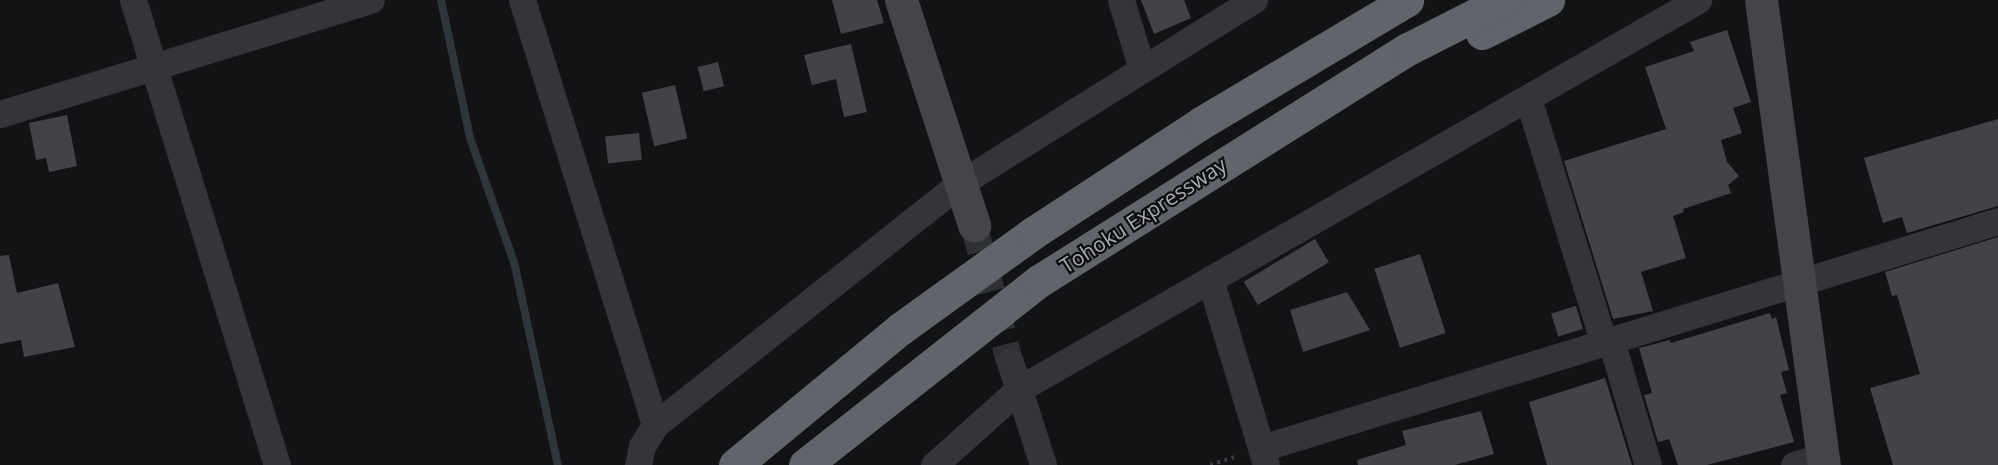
<!DOCTYPE html>
<html>
<head>
<meta charset="utf-8">
<style>
	body { margin:0 }
	#map { position:relative; width:1998px; height:465px; overflow:hidden; background:#131315; font-family:"Open Sans",sans-serif }
	div>[style] { position:absolute }
	.stream>* { height:8px; margin:-4px; padding:0 4px; transform-origin:4px; border-radius:4px; background:#2e363c }
	.building>* { inset:0; background:#424347; transform-origin:0 0 }
	.street-tunnel>* { height:27px; margin-top:-13.5px; transform-origin:0; background:repeating-linear-gradient(90deg,#303135 0 27px,transparent 0 41px) }
	.path>* { height:4px; margin-top:-2px; transform-origin:0; background:repeating-linear-gradient(90deg,#3b3c40 0 3px,transparent 0 7.5px) }
	.street>* { height:27px; margin:-13.5px; padding:0 13.5px; transform-origin:13.5px; border-radius:13.5px; background:#343539 }
	.secondary>* { height:33px; margin:-16.5px; padding:0 16.5px; transform-origin:16.5px; border-radius:16.5px; background:#434549 }
	.highway>* { height:33px; margin:-16.5px; padding:0 16.5px; transform-origin:16.5px; border-radius:16.5px; background:#61646a }
	span { translate:-50% -50%; white-space:nowrap; text-align:center; line-height:1.15; -webkit-text-stroke:4.5px #0e0e10; paint-order:stroke }
	.street-label { font-size:21px; color:#a6abb4 }
</style>
</head>
<body>
<div id="map">
	<div class="stream">
		<div style="left:441px;top:0;width:141px;rotate:78.1deg"></div>
		<div style="left:470px;top:138px;width:132px;rotate:70.5deg"></div>
		<div style="left:514px;top:262px;width:208px;rotate:77.8deg"></div>
	</div>
	<div class="building">
		<div style="clip-path:polygon(832px 0,877px 0,884px 23px,841px 34px)"></div>
		<div style="clip-path:polygon(1141px 0,1184px 0,1191px 18px,1154px 34px)"></div>
		<div style="clip-path:polygon(1727px 30px,1751px 102px,1733px 108px,1742px 133px,1721px 140px,1727px 162px,1739px 176px,1728px 185px,1731px 193px,1683px 209px,1684px 212px,1673px 216px,1686px 258px,1641px 272px,1653px 311px,1613px 319px,1564px 161px,1666px 129px,1645px 67px,1694px 51px,1690px 42px)"></div>
		<div style="clip-path:polygon(851px 44px,867px 112px,844px 117px,836px 79px,812px 85px,804px 55px)"></div>
		<div style="left:718px;top:62px;width:25px;height:21px;rotate:76deg"></div>
		<div style="left:675px;top:85px;width:55px;height:34px;rotate:77deg"></div>
		<div style="clip-path:polygon(67px 115px,77px 166px,49px 172px,46px 158px,36px 160px,29px 123px)"></div>
		<div style="clip-path:polygon(1998px 119px,1998px 206px,1907px 233px,1902px 217px,1883px 223px,1864px 158px)"></div>
		<div style="left:639px;top:133px;width:27px;height:34px;rotate:84deg"></div>
		<div style="clip-path:polygon(1998px 237px,1998px 465px,1893px 465px,1870px 388px,1920px 374px,1897px 295px,1892px 296px,1885px 272px)"></div>
		<div style="left:1315px;top:239px;width:27px;height:83px;rotate:59deg"></div>
		<div style="left:1420px;top:254px;width:83px;height:48px;rotate:72deg"></div>
		<div style="clip-path:polygon(9px 255px,17px 293px,58px 283px,75px 347px,24px 357px,21px 340px,0 344px,0 256px)"></div>
		<div style="clip-path:polygon(1347px 292px,1370px 330px,1303px 352px,1290px 310px)"></div>
		<div style="left:1576px;top:306px;width:24px;height:26px;rotate:73deg"></div>
		<div style="clip-path:polygon(1770px 313px,1772px 319px,1776px 317px,1789px 370px,1781px 372px,1787px 393px,1780px 395px,1794px 442px,1707px 465px,1678px 465px,1669px 439px,1658px 442px,1644px 395px,1652px 393px,1639px 348px,1670px 340px,1671px 343px)"></div>
		<div style="clip-path:polygon(1605px 378px,1632px 465px,1547px 465px,1529px 402px)"></div>
		<div style="clip-path:polygon(1481px 411px,1494px 454px,1455px 465px,1358px 465px,1357px 460px,1406px 445px,1402px 431px)"></div>
	</div>
	<div class="street-tunnel">
		<div style="left:974px;top:225px;width:142px;rotate:75.3deg"></div>
	</div>
	<div class="path">
		<div style="left:1210px;top:465px;width:29px;rotate:-18deg"></div>
	</div>
	<div class="street">
		<div style="left:133px;top:0;width:487px;rotate:72.8deg"></div>
		<div style="left:522px;top:0;width:445px;rotate:72.6deg"></div>
		<div style="left:1121px;top:0;width:72px;rotate:73.1deg"></div>
		<div style="left:1528px;top:98px;width:257px;rotate:72.8deg"></div>
		<div style="left:0;top:114px;width:388px;rotate:-17.1deg"></div>
		<div style="left:1210px;top:279px;width:193px;rotate:73.2deg"></div>
		<div style="left:1611px;top:341px;width:129px;rotate:73.4deg"></div>
		<div style="left:1010px;top:362px;width:108px;rotate:72.2deg"></div>
		<div style="left:1262px;top:448px;width:770px;rotate:-17.14deg"></div>
		<div style="left:638px;top:465px;width:19px;rotate:-78deg"></div>
		<div style="left:642px;top:446px;width:25px;rotate:-58deg"></div>
		<div style="left:655px;top:425px;width:388px;rotate:-38.4deg"></div>
		<div style="left:959px;top:184px;width:348px;rotate:-32deg"></div>
		<div style="left:934px;top:465px;width:114px;rotate:-41.8deg"></div>
		<div style="left:1019px;top:389px;width:783px;rotate:-29.81deg"></div>
		<div style="left:1794px;top:465px;width:30px;rotate:-17deg"></div>
	</div>
	<div class="secondary">
		<div style="left:901px;top:0;width:237px;rotate:72deg"></div>
		<div style="left:1761px;top:0;width:469px;rotate:82.3deg"></div>
	</div>
	<div class="highway">
		<div style="left:1482px;top:33px;width:74px;rotate:-26.6deg"></div>
		<div style="left:735px;top:465px;width:214px;rotate:-39.5deg"></div>
		<div style="left:900px;top:329px;width:164px;rotate:-35.8deg"></div>
		<div style="left:1033px;top:233px;width:201px;rotate:-33.2deg"></div>
		<div style="left:1201px;top:123px;width:240px;rotate:-30.8deg"></div>
		<div style="left:805px;top:465px;width:298px;rotate:-38.2deg"></div>
		<div style="left:1039px;top:281px;width:436px;rotate:-32.2deg"></div>
		<div style="left:1408px;top:49px;width:108px;rotate:-27deg"></div>
	</div>
	<div class="street-label">
		<span style="left:1143px;top:215px;rotate:-33deg">Tohoku Expressway</span>
	</div>
</div>
</body>
</html>
